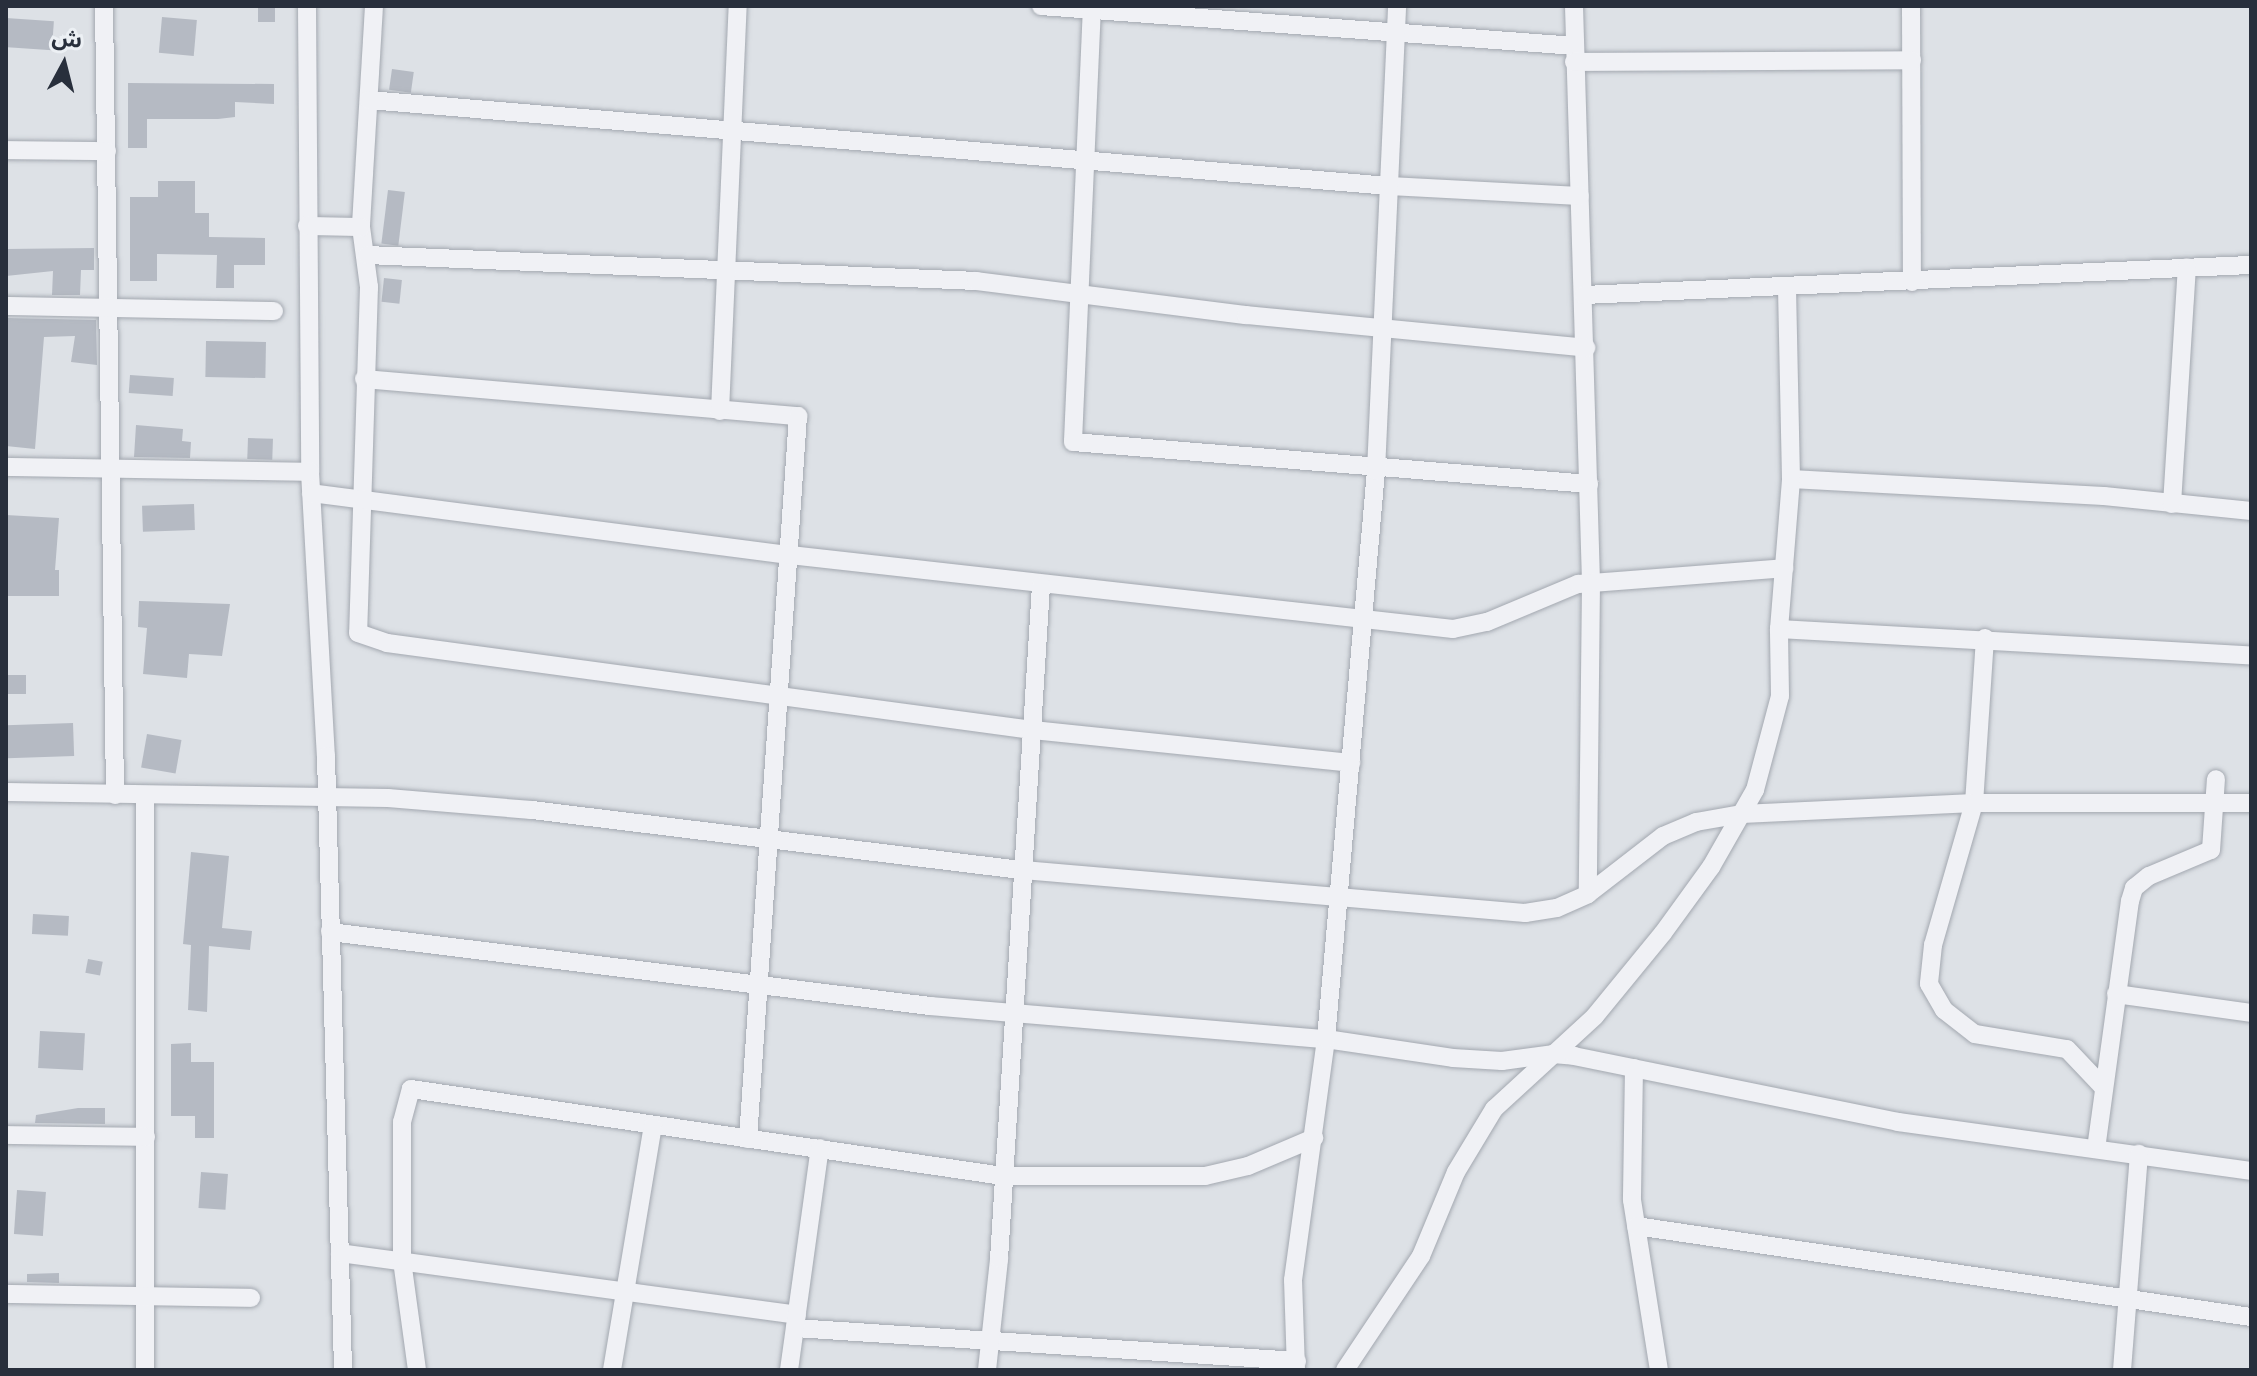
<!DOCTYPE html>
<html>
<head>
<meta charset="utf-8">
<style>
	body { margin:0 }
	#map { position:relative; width:2257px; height:1376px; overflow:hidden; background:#dde1e6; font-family:"Sofia Sans Condensed","Noto Sans Arabic",sans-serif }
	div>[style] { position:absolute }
	.building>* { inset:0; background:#b5bac3; transform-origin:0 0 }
	.roads { filter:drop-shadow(0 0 2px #a3a8b0) drop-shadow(0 0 2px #a3a8b0) }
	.street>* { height:18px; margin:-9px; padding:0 9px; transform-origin:9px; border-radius:9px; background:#f0f1f5 }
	span { translate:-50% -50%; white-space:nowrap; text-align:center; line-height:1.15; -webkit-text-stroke:7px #ecf0f4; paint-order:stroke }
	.frame { position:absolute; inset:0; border:8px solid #282f3c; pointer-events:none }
	.north { position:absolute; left:24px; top:24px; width:80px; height:80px; -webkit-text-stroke:6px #ecf0f4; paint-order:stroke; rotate:7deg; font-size:22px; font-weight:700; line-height:32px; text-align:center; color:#282f3c }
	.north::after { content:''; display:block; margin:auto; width:28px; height:36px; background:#282f3c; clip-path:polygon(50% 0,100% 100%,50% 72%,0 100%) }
</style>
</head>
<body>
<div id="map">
	<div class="building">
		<div style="left:258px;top:6px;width:17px;height:16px"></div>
		<div style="left:162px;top:17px;width:35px;height:36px;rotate:5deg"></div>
		<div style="left:6px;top:18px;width:48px;height:29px;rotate:4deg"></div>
		<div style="left:392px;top:69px;width:22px;height:21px;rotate:8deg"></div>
		<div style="clip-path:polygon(128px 83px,274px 84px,274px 104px,235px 102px,235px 117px,218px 119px,147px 119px,147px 148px,128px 148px)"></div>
		<div style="clip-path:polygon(158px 181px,195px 181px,195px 213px,209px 213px,209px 237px,265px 238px,265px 265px,234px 265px,234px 288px,216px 288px,217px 255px,157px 254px,157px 281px,130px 281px,130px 197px,158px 197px)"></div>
		<div style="left:388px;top:190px;width:17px;height:54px;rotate:7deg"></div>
		<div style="clip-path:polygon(94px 248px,94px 270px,81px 270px,80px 295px,52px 295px,53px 271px,6px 276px,6px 249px)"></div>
		<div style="left:384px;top:278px;width:18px;height:24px;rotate:6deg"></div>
		<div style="clip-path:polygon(6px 318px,96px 320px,97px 365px,71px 362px,75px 336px,44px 337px,35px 449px,6px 446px)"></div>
		<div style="left:206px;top:341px;width:60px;height:36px;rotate:1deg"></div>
		<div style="left:130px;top:375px;width:44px;height:18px;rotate:4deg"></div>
		<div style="clip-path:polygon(136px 425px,183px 429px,182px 441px,191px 442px,190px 458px,134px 457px)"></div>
		<div style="left:248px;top:438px;width:25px;height:21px;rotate:2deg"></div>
		<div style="left:194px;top:504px;width:26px;height:52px;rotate:88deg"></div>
		<div style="clip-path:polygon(6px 515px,59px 518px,55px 570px,59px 570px,59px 596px,6px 596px)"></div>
		<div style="clip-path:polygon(139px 601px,230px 604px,222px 656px,189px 654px,187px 678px,143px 674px,147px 628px,138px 627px)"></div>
		<div style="left:6px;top:675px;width:20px;height:19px"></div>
		<div style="left:73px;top:723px;width:33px;height:67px;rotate:88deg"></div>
		<div style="left:147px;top:734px;width:35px;height:34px;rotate:10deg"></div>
		<div style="clip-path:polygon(191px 852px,229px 856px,222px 928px,252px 931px,250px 950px,209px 946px,207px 1012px,188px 1010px,191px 945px,183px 944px)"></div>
		<div style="left:33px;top:914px;width:36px;height:20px;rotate:3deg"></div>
		<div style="left:88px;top:959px;width:15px;height:14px;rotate:11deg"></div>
		<div style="left:40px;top:1031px;width:45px;height:37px;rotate:3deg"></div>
		<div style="clip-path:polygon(191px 1043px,191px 1062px,214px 1062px,214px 1138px,195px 1138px,195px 1116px,171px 1116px,171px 1044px)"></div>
		<div style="clip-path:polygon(78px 1108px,105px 1108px,105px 1124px,35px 1123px,36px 1115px)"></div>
		<div style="left:201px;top:1172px;width:27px;height:36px;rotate:4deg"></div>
		<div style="left:17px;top:1190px;width:29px;height:44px;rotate:4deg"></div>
		<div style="clip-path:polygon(59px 1273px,59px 1283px,27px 1282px,27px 1274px)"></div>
	</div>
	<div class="roads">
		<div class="street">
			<div style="left:104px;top:6px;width:789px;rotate:89.2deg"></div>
			<div style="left:307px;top:6px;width:466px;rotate:89.6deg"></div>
			<div style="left:310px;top:472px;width:284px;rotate:86.8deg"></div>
			<div style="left:326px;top:756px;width:614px;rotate:88.41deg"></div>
			<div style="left:374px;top:6px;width:221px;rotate:93.4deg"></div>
			<div style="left:361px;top:227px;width:61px;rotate:82.4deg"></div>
			<div style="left:369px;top:287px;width:346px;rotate:91.8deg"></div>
			<div style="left:358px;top:633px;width:31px;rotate:19deg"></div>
			<div style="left:387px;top:643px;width:651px;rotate:7.68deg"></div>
			<div style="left:1032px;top:730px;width:321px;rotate:5.9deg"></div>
			<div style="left:1041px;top:6px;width:535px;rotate:4.28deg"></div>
			<div style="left:1092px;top:6px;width:436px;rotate:92.5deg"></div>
			<div style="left:1073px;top:442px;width:518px;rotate:4.65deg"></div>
			<div style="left:1574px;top:6px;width:576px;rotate:88.31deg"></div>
			<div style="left:1591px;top:582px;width:312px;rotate:90.6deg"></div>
			<div style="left:1911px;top:6px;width:276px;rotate:89.8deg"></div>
			<div style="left:1574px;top:62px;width:338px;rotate:-0.3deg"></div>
			<div style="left:369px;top:100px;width:1024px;rotate:4.82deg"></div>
			<div style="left:1389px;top:186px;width:191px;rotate:3deg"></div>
			<div style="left:6px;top:150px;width:101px;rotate:0.6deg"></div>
			<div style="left:307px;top:226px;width:54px;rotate:1.1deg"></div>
			<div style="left:367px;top:255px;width:610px;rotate:2.44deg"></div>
			<div style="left:976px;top:281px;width:272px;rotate:7.2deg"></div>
			<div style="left:1246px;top:315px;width:342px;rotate:5.5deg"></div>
			<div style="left:1584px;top:295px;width:668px;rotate:-2.58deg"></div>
			<div style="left:6px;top:306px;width:268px;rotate:1.1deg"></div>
			<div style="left:364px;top:379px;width:436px;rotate:4.9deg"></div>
			<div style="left:798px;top:416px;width:725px;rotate:93.96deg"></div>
			<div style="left:720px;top:411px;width:405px;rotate:-87.5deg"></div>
			<div style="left:6px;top:467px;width:304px;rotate:0.9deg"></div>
			<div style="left:1791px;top:479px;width:313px;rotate:3.1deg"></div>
			<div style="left:2104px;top:496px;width:148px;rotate:5.8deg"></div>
			<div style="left:311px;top:493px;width:483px;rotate:7.4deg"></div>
			<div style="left:790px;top:555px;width:667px;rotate:6.37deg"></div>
			<div style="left:1453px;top:629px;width:35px;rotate:-12deg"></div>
			<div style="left:1487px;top:622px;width:99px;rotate:-22.7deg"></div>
			<div style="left:1578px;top:584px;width:207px;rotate:-4.4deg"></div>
			<div style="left:2172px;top:504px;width:237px;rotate:-86.4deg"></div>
			<div style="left:1779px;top:629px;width:473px;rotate:3.2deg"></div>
			<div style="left:1985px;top:638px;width:165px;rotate:93.8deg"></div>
			<div style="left:1974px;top:803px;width:148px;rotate:106.1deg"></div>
			<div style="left:1933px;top:945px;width:39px;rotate:96deg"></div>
			<div style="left:1929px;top:984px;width:30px;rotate:60deg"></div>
			<div style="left:1944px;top:1010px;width:39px;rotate:38deg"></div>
			<div style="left:1975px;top:1034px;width:93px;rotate:9.3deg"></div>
			<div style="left:2067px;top:1049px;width:52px;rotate:46.5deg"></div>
			<div style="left:6px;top:792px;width:382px;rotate:0.9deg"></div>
			<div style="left:388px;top:798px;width:144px;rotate:4.8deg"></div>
			<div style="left:532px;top:810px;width:495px;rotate:7deg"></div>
			<div style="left:1023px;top:870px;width:504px;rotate:4.9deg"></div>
			<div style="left:1525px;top:913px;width:32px;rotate:-9deg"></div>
			<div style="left:1557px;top:908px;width:34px;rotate:-24deg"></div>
			<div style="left:1588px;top:894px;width:95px;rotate:-37.7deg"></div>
			<div style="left:1663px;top:836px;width:36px;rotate:-23deg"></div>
			<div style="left:1696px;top:822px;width:47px;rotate:-9.9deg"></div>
			<div style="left:1742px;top:814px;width:232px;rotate:-2.7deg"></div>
			<div style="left:1974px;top:803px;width:277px"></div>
			<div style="left:145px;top:795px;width:575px;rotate:90deg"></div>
			<div style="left:330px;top:932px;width:605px;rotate:7.03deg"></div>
			<div style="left:930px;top:1006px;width:397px;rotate:4.8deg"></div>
			<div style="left:1326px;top:1039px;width:128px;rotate:8.5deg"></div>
			<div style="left:1453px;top:1058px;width:49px;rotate:3.5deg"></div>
			<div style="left:1502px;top:1061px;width:51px;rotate:-7.8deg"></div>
			<div style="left:1553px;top:1054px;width:21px;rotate:5deg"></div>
			<div style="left:1574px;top:1056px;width:331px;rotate:11.5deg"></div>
			<div style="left:1898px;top:1122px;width:356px;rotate:7.9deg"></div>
			<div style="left:2116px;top:994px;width:136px;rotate:8deg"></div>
			<div style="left:1634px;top:1068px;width:132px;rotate:90.9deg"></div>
			<div style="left:1632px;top:1200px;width:172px;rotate:81deg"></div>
			<div style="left:6px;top:1135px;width:140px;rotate:0.8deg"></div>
			<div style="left:2096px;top:1149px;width:250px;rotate:-82.2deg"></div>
			<div style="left:2130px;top:901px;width:14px;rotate:-73deg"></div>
			<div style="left:2134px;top:888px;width:19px;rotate:-39deg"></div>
			<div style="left:2149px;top:876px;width:67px;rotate:-22.8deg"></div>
			<div style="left:2211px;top:850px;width:71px;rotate:-86deg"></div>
			<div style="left:1636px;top:1226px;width:622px;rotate:8.42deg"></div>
			<div style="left:340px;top:1253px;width:461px;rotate:7.7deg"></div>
			<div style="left:6px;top:1294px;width:245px;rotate:0.9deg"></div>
			<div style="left:795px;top:1328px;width:503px;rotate:3.76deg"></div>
			<div style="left:417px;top:1370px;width:110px;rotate:-97.8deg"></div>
			<div style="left:402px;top:1261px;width:139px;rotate:-90deg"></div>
			<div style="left:402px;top:1122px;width:34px;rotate:-75deg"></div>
			<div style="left:411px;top:1089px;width:598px;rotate:8.36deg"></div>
			<div style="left:1003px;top:1176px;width:202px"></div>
			<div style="left:1205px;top:1176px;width:44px;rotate:-13.1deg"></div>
			<div style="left:1248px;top:1166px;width:72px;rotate:-23deg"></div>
			<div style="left:612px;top:1370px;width:247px;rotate:-80.5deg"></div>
			<div style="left:789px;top:1370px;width:224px;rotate:-82.1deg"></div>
			<div style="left:987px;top:1370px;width:112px;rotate:-83.8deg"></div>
			<div style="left:999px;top:1259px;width:675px;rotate:-86.43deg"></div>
			<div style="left:1296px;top:1370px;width:90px;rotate:-91.9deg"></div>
			<div style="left:1293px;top:1280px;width:243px;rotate:-82.2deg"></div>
			<div style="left:1326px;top:1039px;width:570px;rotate:-84.97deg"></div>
			<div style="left:1376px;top:471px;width:465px;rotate:-87.4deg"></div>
			<div style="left:1345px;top:1370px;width:137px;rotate:-56.3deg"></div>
			<div style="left:1421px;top:1256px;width:91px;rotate:-67.4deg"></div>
			<div style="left:1456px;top:1172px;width:74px;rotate:-58.9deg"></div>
			<div style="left:1494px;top:1109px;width:137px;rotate:-42.6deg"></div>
			<div style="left:1595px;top:1016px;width:107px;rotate:-50.7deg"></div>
			<div style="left:1663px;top:933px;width:82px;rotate:-54deg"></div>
			<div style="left:1711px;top:867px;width:89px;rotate:-60.3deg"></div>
			<div style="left:1755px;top:790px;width:97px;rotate:-75.1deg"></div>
			<div style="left:1780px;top:696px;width:67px;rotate:-90.9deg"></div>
			<div style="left:1779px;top:629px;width:150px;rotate:-85.4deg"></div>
			<div style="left:1791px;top:479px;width:190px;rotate:-91.2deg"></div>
			<div style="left:2122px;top:1370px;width:217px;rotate:-85.5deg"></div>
		</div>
	</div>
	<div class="frame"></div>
	<div class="north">ش</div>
</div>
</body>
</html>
